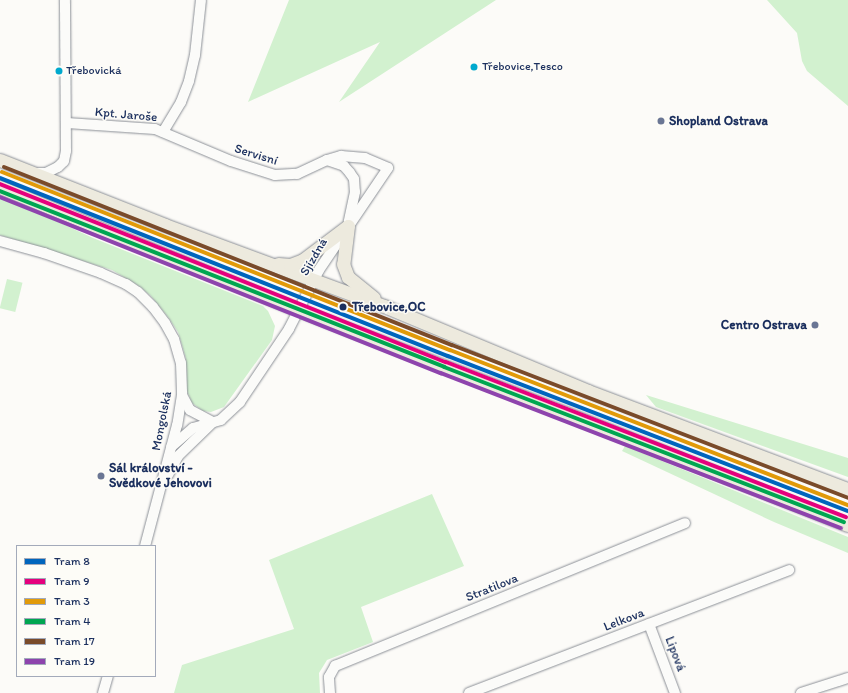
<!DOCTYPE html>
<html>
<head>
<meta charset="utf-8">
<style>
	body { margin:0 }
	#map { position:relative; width:848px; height:693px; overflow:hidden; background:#fcfbf8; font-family:Itim,sans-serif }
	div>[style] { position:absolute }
	.green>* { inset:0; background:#d2f1cf; transform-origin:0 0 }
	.roads { filter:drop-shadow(0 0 1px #8c9097) drop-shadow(0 0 1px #8c9097) }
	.minor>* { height:10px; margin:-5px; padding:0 5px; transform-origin:5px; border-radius:5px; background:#fbfbf9 }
	.major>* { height:13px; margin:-6.5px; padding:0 6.5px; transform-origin:6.5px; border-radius:6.5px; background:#edeade }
	.tram-1>* { height:4px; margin:-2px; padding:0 2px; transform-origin:2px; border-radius:2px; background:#0065bd }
	.tram-2>* { height:4px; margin:-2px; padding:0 2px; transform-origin:2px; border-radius:2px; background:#e5007d }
	.tram-3>* { height:4px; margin:-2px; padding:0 2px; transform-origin:2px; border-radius:2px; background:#e19a09 }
	.tram-4>* { height:4px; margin:-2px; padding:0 2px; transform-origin:2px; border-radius:2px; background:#00a651 }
	.tram-5>* { height:4px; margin:-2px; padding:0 2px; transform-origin:2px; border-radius:2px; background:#7a4b2a }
	.tram-6>* { height:4px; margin:-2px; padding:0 2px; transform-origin:2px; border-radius:2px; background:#8e44ad }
	.dots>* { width:11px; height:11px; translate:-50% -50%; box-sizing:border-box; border:2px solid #fdfcf7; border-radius:50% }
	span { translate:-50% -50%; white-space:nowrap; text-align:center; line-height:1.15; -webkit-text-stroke:3px #fdfcf7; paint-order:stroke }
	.bus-label { font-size:12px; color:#1b2f5e }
	.left { translate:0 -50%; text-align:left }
	.street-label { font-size:13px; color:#1b2f5e }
	.poi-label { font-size:13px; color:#1b2f5e; font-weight:700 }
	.right { translate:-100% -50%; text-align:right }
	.stop-label { font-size:13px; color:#1b2f5e; font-weight:700 }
	.legend { position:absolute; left:16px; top:545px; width:140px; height:132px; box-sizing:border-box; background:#fdfcf7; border:1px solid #a3aaba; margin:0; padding:5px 7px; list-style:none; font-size:12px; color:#1b2f5e }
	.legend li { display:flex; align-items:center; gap:8px; height:20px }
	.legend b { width:20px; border:1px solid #a3aaba }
</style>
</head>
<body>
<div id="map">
	<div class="green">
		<div style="clip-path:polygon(289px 0,496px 0,339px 102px,380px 42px,248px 102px)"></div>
		<div style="clip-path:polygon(767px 0,848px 0,848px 106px,807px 71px,802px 61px,797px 33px)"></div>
		<div style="clip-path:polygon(0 195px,93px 238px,263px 306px,268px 311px,275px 326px,272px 340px,224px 407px,211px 412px,203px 411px,192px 403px,187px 391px,186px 359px,182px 345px,178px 332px,168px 317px,151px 296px,139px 286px,112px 270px,0 235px)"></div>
		<div style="left:7px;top:279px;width:16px;height:30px;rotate:14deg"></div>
		<div style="clip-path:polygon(646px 395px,848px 458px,848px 477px,656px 407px)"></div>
		<div style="clip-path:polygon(625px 446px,848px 537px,848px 553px,774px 522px,622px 451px)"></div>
		<div style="clip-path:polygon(432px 494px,464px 566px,361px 607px,373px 642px,327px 660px,319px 673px,320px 693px,174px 693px,182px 665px,294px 629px,269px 560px)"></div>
	</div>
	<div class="roads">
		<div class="minor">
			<div style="left:67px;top:123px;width:88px;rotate:3.9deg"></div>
			<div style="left:155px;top:129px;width:82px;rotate:22.8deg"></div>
			<div style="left:231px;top:161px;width:46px;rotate:17.7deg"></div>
			<div style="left:275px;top:175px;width:22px;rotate:-3deg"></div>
			<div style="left:297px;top:174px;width:33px;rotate:-25deg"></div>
			<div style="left:327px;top:160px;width:15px;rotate:-16deg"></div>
			<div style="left:341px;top:156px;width:24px;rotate:5deg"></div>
			<div style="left:365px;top:158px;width:25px;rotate:23deg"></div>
			<div style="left:388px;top:168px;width:123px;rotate:124.1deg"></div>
			<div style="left:319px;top:270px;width:66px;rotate:117deg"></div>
			<div style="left:289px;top:329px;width:88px;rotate:123.9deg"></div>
			<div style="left:240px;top:402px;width:26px;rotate:137deg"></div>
			<div style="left:221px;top:420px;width:29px;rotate:164deg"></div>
			<div style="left:193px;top:428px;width:29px;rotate:139deg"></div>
			<div style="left:163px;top:132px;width:35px;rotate:-59deg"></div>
			<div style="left:181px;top:102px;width:22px;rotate:-69deg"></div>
			<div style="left:189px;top:81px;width:27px;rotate:-77deg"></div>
			<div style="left:195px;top:55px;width:55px;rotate:-83.8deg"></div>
			<div style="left:327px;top:160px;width:18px;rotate:19deg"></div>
			<div style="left:344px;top:166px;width:9px;rotate:49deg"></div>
			<div style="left:350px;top:173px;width:7px;rotate:56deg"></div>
			<div style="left:354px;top:179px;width:13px;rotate:86deg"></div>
			<div style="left:355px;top:192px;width:30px;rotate:102deg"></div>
			<div style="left:35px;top:173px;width:11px"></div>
			<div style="left:46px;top:173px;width:13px;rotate:-27deg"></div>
			<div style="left:58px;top:167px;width:8px;rotate:-45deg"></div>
			<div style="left:64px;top:161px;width:10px;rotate:-79deg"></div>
			<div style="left:66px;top:151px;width:151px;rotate:-90.4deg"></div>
			<div style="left:0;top:241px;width:46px;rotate:15.3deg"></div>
			<div style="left:44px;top:253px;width:60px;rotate:19.3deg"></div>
			<div style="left:101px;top:273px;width:27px;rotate:24deg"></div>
			<div style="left:126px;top:284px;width:14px;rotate:34deg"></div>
			<div style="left:138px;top:292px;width:21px;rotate:45deg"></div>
			<div style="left:153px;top:307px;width:20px;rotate:53deg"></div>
			<div style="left:165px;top:323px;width:18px;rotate:61deg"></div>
			<div style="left:174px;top:339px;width:25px;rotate:74deg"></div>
			<div style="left:181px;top:363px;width:32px;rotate:88deg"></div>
			<div style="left:182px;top:395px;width:30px;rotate:99deg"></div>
			<div style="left:177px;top:425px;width:125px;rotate:104.8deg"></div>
			<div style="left:182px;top:395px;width:17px;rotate:62deg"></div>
			<div style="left:190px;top:410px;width:26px;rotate:28deg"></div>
			<div style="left:168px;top:475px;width:21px;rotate:-62deg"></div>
			<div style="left:178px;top:456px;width:46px;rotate:-44.1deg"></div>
			<div style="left:649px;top:624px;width:74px;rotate:69.4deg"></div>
			<div style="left:103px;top:693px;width:18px;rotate:-74deg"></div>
			<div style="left:330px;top:693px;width:16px;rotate:-94deg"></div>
			<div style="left:329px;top:677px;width:13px;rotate:-61deg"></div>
			<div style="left:335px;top:666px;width:378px;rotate:-22.2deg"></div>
			<div style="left:469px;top:693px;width:343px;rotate:-21deg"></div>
			<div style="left:801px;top:693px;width:49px;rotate:-17.7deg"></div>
		</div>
		<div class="major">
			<div style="left:0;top:160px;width:177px;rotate:21.5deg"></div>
			<div style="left:165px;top:225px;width:233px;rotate:20.3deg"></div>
			<div style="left:384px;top:306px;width:221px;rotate:22.6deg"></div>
			<div style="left:588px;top:391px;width:278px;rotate:20.7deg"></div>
			<div style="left:0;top:187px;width:323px;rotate:22.4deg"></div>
			<div style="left:299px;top:310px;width:286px;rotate:21.1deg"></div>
			<div style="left:566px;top:413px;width:303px;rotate:21.7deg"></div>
			<div style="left:348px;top:226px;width:38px;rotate:97deg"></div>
			<div style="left:343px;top:264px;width:14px;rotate:69deg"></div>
			<div style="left:348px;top:277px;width:33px;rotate:39deg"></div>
			<div style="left:278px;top:264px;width:12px;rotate:5deg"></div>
			<div style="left:290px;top:265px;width:14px;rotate:-21deg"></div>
			<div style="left:303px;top:260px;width:56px;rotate:-37.1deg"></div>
		</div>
	</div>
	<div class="tram-1">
		<div style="left:0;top:178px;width:482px;rotate:21.7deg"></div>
		<div style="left:448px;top:356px;width:429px;rotate:21.2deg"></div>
	</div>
	<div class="tram-2">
		<div style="left:0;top:184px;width:480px;rotate:21.8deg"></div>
		<div style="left:446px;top:362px;width:429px;rotate:21.2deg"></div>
	</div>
	<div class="tram-3">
		<div style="left:2px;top:172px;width:482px;rotate:21.7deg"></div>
		<div style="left:450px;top:350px;width:427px;rotate:21.3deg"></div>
	</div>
	<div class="tram-4">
		<div style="left:0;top:191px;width:478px;rotate:21.6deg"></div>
		<div style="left:444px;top:367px;width:429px;rotate:21.2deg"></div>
	</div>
	<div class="tram-5">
		<div style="left:4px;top:167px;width:482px;rotate:21.7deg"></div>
		<div style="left:452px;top:345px;width:425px;rotate:21.1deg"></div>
	</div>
	<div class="tram-6">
		<div style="left:0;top:197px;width:475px;rotate:21.8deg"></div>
		<div style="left:441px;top:373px;width:429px;rotate:21.2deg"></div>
	</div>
	<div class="dots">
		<div style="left:474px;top:67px;background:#00a9ce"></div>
		<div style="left:59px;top:71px;background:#00a9ce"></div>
		<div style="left:661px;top:121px;background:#6a7694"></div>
		<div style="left:343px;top:307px;background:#1b2f5e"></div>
		<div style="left:815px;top:325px;background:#6a7694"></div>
		<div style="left:101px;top:476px;background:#6a7694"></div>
	</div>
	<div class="bus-label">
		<span class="left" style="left:482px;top:67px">Třebovice,Tesco</span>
		<span class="left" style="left:66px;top:71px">Třebovická</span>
	</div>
	<div class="street-label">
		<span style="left:126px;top:115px;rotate:5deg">Kpt. Jaroše</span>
		<span style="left:256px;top:155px;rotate:17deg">Servisní</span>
		<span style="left:314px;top:257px;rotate:-60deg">Sjízdná</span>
		<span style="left:162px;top:421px;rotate:-79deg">Mongolská</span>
		<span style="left:492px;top:588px;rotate:-22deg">Stratilova</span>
		<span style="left:624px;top:620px;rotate:-21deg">Lelkova</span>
		<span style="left:675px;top:654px;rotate:69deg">Lipová</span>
	</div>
	<div class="poi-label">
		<span class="left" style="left:669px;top:121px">Shopland Ostrava</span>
		<span class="right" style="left:807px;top:325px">Centro Ostrava</span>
		<span class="left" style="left:109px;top:476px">Sál království -<br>Svědkové Jehovovi</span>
	</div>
	<div class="stop-label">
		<span class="left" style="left:352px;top:307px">Třebovice,OC</span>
	</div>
	<ul class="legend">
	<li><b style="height:5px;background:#0065bd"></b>Tram 8</li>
	<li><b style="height:5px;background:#e5007d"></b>Tram 9</li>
	<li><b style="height:5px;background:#e19a09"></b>Tram 3</li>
	<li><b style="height:5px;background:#00a651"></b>Tram 4</li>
	<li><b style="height:5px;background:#7a4b2a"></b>Tram 17</li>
	<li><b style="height:5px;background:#8e44ad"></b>Tram 19</li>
	</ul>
</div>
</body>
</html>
